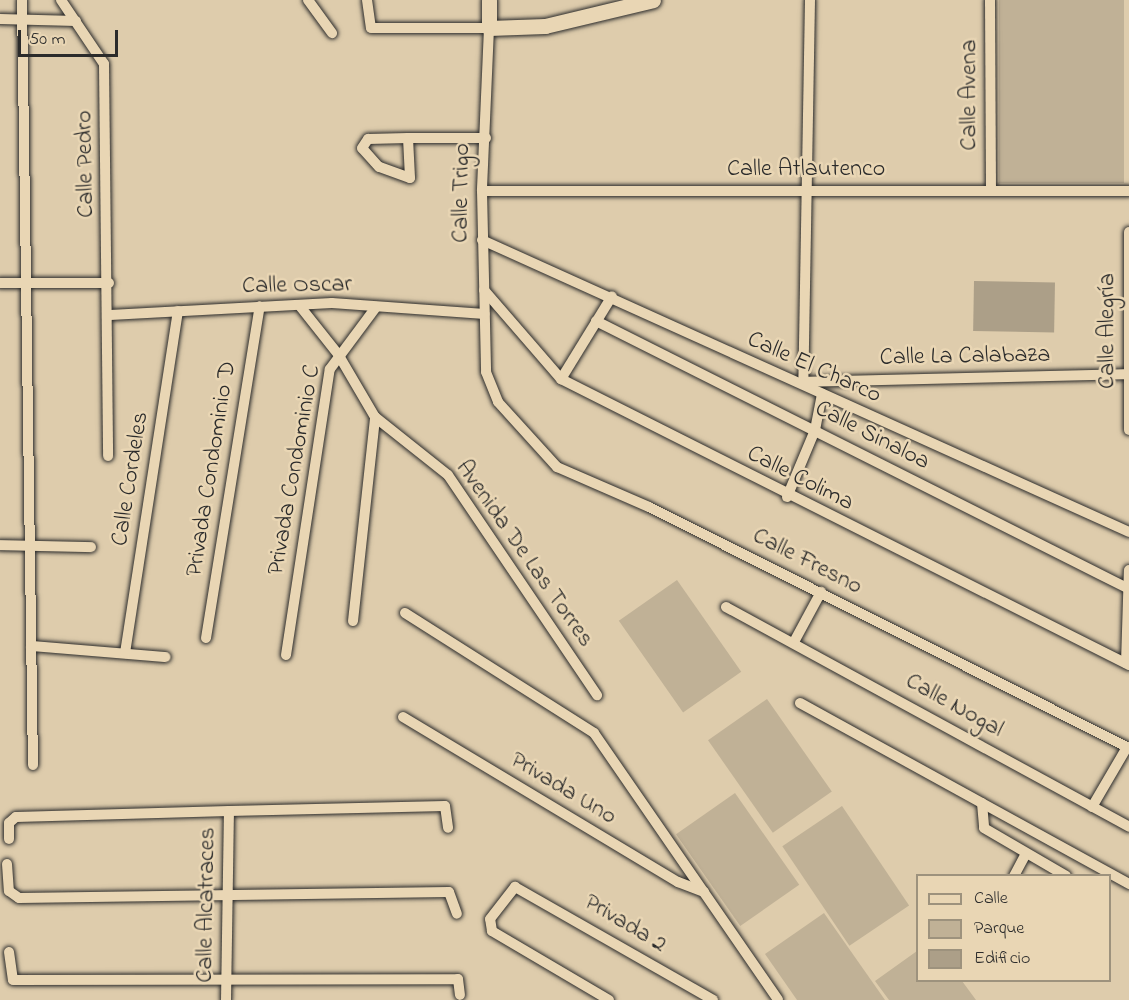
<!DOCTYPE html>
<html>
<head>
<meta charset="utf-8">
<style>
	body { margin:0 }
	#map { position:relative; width:1129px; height:1000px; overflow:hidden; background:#deccac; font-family:"Indie Flower",sans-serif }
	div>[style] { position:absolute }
	.green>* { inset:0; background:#c0b196; transform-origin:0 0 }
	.building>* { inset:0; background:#ac9f88; transform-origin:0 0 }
	.roads { filter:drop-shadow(0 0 2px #2b2b2b) drop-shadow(0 0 2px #2b2b2b) }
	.street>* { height:10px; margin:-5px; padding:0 5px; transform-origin:5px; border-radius:5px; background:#e9d6b4 }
	.secondary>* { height:15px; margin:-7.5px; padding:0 7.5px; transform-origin:7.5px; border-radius:7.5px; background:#e9d6b4 }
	span { translate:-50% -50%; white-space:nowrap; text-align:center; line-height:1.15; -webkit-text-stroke:5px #e9d6b4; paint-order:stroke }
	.street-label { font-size:24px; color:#2b2b2b }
	.legend { position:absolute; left:916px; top:874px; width:195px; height:108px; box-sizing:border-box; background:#e9d6b4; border:2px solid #9d927d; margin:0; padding:8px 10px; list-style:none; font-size:18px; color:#2b2b2b }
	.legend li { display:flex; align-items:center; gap:12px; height:30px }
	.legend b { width:30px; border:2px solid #9d927d }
	.scale { position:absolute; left:18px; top:30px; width:100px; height:27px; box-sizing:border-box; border:3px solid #2b2b2b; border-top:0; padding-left:8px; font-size:18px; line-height:21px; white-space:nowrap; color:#2b2b2b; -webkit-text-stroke:4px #e9d6b4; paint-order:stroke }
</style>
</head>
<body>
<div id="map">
	<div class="green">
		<div style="left:999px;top:0;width:125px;height:183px"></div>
		<div style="left:677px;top:580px;width:112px;height:71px;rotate:55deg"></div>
		<div style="left:767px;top:699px;width:113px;height:72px;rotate:55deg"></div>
		<div style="left:735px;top:793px;width:112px;height:72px;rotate:55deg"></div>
		<div style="left:842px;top:806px;width:120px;height:72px;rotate:56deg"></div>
		<div style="clip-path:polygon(824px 913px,885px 1000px,797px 1000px,765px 954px)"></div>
		<div style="clip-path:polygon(917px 951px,918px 980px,962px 981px,976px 1000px,889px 1000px,875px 981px)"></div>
	</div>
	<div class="building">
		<div style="left:974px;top:281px;width:81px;height:50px;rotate:1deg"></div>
	</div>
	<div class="roads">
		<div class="street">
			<div style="left:22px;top:0;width:765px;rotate:89.18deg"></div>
			<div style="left:61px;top:0;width:77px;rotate:56.1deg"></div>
			<div style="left:104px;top:64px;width:392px;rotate:89.4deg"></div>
			<div style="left:308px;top:0;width:41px;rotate:54deg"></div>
			<div style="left:367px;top:0;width:28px;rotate:82deg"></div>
			<div style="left:371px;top:28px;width:118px"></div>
			<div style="left:489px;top:28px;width:163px;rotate:92.5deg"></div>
			<div style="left:482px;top:191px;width:181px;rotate:88.7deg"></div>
			<div style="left:486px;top:372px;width:32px;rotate:68deg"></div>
			<div style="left:498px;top:402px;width:88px;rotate:47.8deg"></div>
			<div style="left:557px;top:467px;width:100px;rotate:23.5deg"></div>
			<div style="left:649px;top:507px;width:537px;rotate:26.66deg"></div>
			<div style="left:810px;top:0;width:382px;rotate:91deg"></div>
			<div style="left:803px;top:382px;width:326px;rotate:-1.4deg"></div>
			<div style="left:990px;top:0;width:190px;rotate:89.7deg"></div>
			<div style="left:0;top:19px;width:76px;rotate:1.5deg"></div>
			<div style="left:408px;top:138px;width:40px;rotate:87.1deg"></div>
			<div style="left:410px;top:178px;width:33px;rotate:-160deg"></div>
			<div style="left:379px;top:167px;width:25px;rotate:-132deg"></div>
			<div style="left:362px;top:148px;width:11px;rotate:-56deg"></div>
			<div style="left:368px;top:139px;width:40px;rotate:-1.4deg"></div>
			<div style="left:408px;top:138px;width:78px"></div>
			<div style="left:482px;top:191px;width:647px"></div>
			<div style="left:1129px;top:232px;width:198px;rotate:90deg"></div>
			<div style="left:482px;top:240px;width:710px;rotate:24.29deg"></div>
			<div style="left:0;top:283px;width:109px"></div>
			<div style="left:484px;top:290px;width:118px;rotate:49.1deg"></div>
			<div style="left:561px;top:379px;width:636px;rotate:26.73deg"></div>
			<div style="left:299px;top:305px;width:63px;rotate:51.5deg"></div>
			<div style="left:338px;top:354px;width:73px;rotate:59.6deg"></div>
			<div style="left:375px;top:417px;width:93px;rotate:38.5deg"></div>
			<div style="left:448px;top:475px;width:266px;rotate:55.9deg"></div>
			<div style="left:110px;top:315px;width:222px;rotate:-3.1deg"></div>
			<div style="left:332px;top:303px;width:153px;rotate:4.1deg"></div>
			<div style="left:596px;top:321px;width:597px;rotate:26.69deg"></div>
			<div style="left:561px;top:379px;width:97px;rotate:-58.4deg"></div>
			<div style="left:787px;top:497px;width:73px;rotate:-67.3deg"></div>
			<div style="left:815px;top:430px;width:37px;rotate:-79deg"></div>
			<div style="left:0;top:545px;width:91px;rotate:1.3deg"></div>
			<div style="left:726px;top:607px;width:459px;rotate:28.6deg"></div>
			<div style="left:405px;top:613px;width:224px;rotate:32.4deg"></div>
			<div style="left:594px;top:733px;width:324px;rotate:55.4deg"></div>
			<div style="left:353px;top:621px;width:205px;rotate:-83.8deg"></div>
			<div style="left:206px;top:638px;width:336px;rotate:-80.8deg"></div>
			<div style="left:794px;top:642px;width:57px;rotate:-61.6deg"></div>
			<div style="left:31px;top:646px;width:135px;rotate:4.7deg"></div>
			<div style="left:125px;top:653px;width:346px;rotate:-81.2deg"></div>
			<div style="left:286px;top:655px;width:289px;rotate:-81.3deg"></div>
			<div style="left:330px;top:369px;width:77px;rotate:-53.4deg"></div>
			<div style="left:1126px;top:663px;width:93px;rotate:-88.2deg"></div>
			<div style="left:800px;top:703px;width:376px;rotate:28.8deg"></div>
			<div style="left:403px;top:717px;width:321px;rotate:31deg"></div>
			<div style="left:678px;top:882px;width:28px;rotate:21deg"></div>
			<div style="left:982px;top:803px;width:25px;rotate:85deg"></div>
			<div style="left:984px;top:828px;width:95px;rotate:30.3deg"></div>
			<div style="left:1092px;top:807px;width:69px;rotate:-59.7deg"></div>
			<div style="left:9px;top:839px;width:16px;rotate:-90deg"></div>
			<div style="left:9px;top:823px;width:9px;rotate:-41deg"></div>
			<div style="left:16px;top:817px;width:213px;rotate:-1.6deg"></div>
			<div style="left:229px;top:811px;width:216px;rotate:-1.3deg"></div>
			<div style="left:445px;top:806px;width:22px;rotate:82deg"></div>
			<div style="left:7px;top:864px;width:27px;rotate:86deg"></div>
			<div style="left:9px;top:891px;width:12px;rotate:35deg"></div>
			<div style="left:19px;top:898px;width:430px;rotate:-0.8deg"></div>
			<div style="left:449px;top:892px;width:23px;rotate:70deg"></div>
			<div style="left:1014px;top:876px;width:24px;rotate:-62deg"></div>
			<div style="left:9px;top:952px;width:28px;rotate:82deg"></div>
			<div style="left:13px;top:980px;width:445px;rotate:-0.1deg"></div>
			<div style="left:458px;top:979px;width:16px;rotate:83deg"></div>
			<div style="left:226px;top:1000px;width:189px;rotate:-89.1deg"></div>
			<div style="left:609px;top:1000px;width:136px;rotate:-149.5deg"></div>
			<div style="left:492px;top:931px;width:12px;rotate:-99deg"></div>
			<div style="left:490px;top:919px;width:41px;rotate:-52deg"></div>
			<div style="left:515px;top:887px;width:228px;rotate:29.7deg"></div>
		</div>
		<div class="secondary">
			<div style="left:489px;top:0;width:28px;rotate:90deg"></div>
			<div style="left:489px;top:28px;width:56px;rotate:-2deg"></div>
			<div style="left:545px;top:26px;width:111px;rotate:-13.5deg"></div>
		</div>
	</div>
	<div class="street-label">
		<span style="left:970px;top:95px;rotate:-90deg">Calle Avena</span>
		<span style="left:86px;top:164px;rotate:-91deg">Calle Pedro</span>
		<span style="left:806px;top:170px">Calle Atlautenco</span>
		<span style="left:462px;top:193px;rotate:-89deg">Calle Trigo</span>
		<span style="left:297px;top:286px;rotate:-1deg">Calle Oscar</span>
		<span style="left:1108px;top:331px;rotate:-90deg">Calle Alegría</span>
		<span style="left:965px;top:357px;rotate:-1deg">Calle La Calabaza</span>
		<span style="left:814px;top:368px;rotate:24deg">Calle El Charco</span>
		<span style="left:872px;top:436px;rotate:27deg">Calle Sinaloa</span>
		<span style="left:212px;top:469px;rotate:-81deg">Privada Condominio D</span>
		<span style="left:295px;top:470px;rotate:-80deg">Privada Condominio C</span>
		<span style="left:131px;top:479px;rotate:-81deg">Calle Cordeles</span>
		<span style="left:800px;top:479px;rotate:27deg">Calle Colima</span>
		<span style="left:524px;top:554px;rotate:55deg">Avenida De Las Torres</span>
		<span style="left:807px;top:562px;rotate:27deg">Calle Fresno</span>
		<span style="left:954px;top:706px;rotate:29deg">Calle Nogal</span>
		<span style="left:563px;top:789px;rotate:31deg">Privada Uno</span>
		<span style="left:207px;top:905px;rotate:-89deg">Calle Alcatraces</span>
		<span style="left:625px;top:924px;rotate:31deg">Privada 2</span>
	</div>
	<ul class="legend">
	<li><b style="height:8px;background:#e9d6b4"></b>Calle</li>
	<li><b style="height:16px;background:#c0b196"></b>Parque</li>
	<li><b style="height:16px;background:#ac9f88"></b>Edificio</li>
	</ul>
	<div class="scale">50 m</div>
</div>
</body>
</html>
